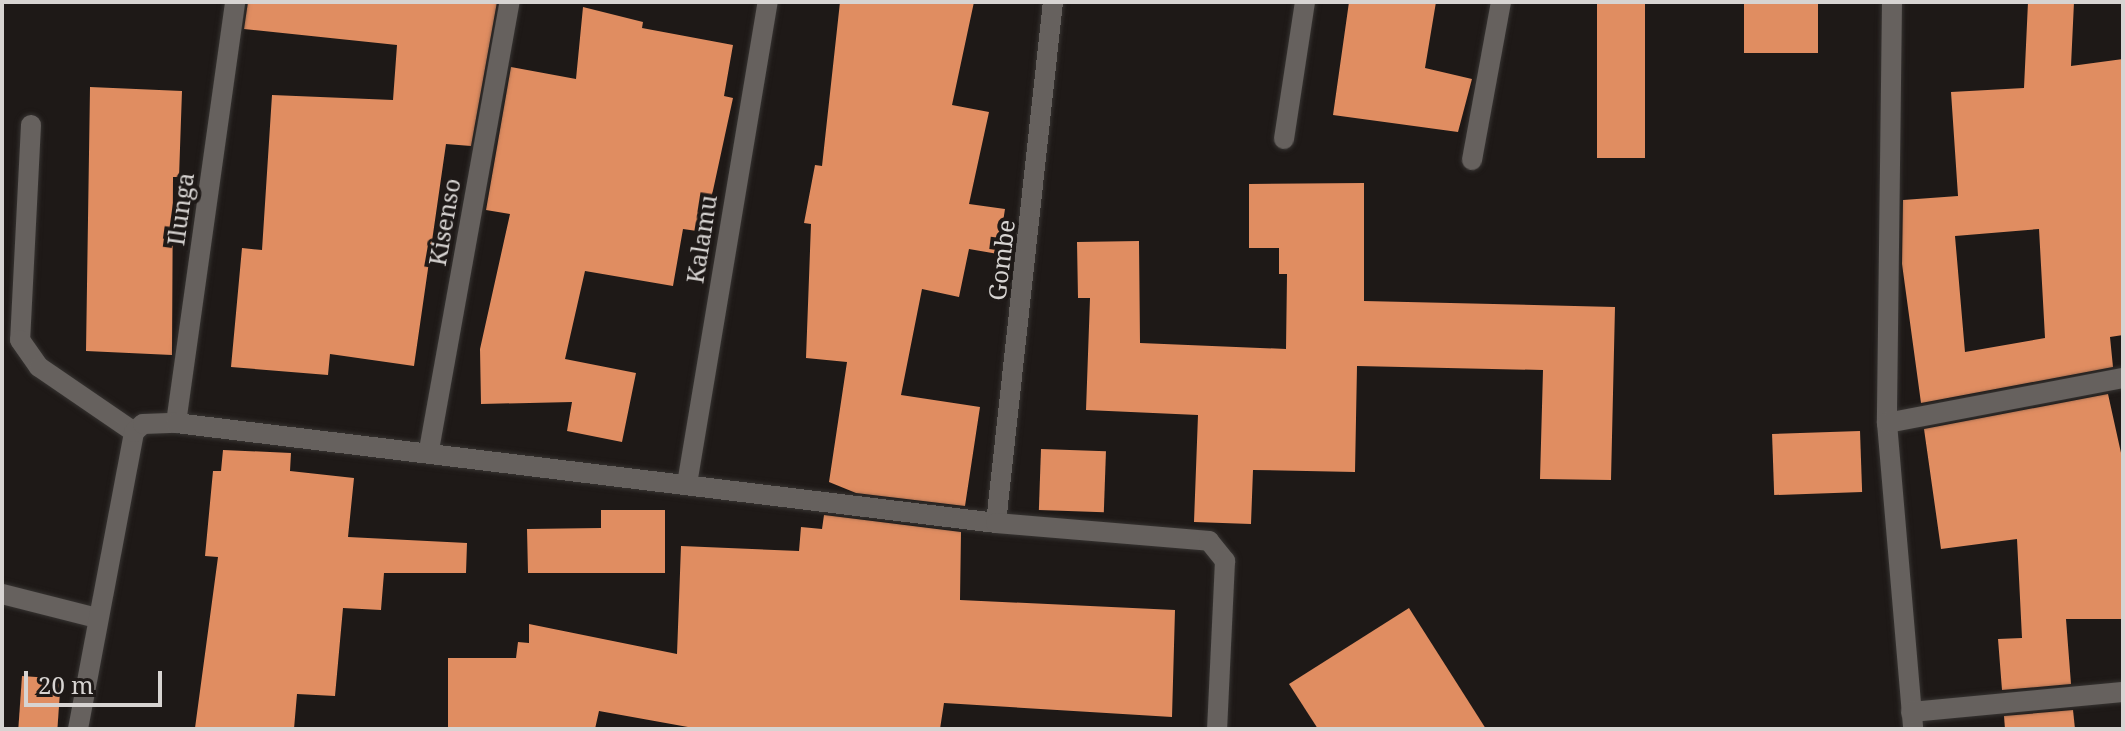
<!DOCTYPE html>
<html>
<head>
<meta charset="utf-8">
<style>
	body { margin:0 }
	#map { position:relative; width:2125px; height:731px; overflow:hidden; background:#1e1917; font-family:"Noto Serif",serif }
	div>[style] { position:absolute }
	.building>* { inset:0; background:#e08d61; transform-origin:0 0 }
	.roads { filter:drop-shadow(0 0 2px #363331) drop-shadow(0 0 2px #363331) }
	.minor>* { height:20px; margin:-10px; padding:0 10px; transform-origin:10px; border-radius:10px; background:#66615e }
	span { translate:-50% -50%; white-space:nowrap; text-align:center; line-height:1.15; -webkit-text-stroke:8px #1e1917; paint-order:stroke }
	.street-label { font-size:24px; color:#d7d4d2 }
	.frame { position:absolute; inset:0; border:4px solid #d7d4d2; pointer-events:none }
	.scale { position:absolute; left:24px; top:671px; width:138px; height:36px; box-sizing:border-box; border:4px solid #d7d4d2; border-top:0; padding-left:10px; font-size:24px; line-height:28px; white-space:nowrap; color:#d7d4d2; -webkit-text-stroke:6px #1e1917; paint-order:stroke }
</style>
</head>
<body>
<div id="map">
	<div class="building">
		<div style="clip-path:polygon(248px 2px,497px 2px,471px 146px,446px 144px,414px 366px,330px 354px,328px 375px,231px 367px,242px 248px,262px 250px,272px 95px,393px 100px,397px 45px,244px 29px)"></div>
		<div style="clip-path:polygon(840px 2px,974px 2px,952px 105px,989px 112px,969px 204px,1005px 209px,998px 254px,969px 249px,959px 297px,922px 289px,901px 395px,980px 407px,965px 506px,856px 493px,829px 482px,847px 362px,806px 358px,811px 224px,804px 223px,815px 165px,822px 166px)"></div>
		<div style="clip-path:polygon(1349px 2px,1436px 2px,1425px 68px,1472px 79px,1458px 132px,1333px 115px)"></div>
		<div style="left:1597px;top:2px;width:48px;height:156px"></div>
		<div style="clip-path:polygon(evenodd,2028px 2px,2074px 2px,2071px 66px,2123px 59px,2123px 335px,2110px 337px,2113px 367px,1921px 403px,1902px 264px,1903px 200px,1958px 196px,1951px 92px,2024px 88px,2028px 2px,2039px 229px,2045px 338px,1965px 352px,1955px 236px,2039px 229px)"></div>
		<div style="left:1744px;top:4px;width:74px;height:49px"></div>
		<div style="clip-path:polygon(583px 7px,643px 22px,642px 28px,733px 45px,724px 96px,733px 98px,704px 232px,683px 229px,673px 286px,585px 271px,565px 359px,636px 373px,622px 442px,567px 431px,572px 402px,481px 404px,480px 349px,510px 214px,486px 210px,511px 67px,576px 79px)"></div>
		<div style="clip-path:polygon(90px 87px,182px 91px,179px 177px,173px 177px,172px 355px,86px 351px)"></div>
		<div style="clip-path:polygon(1364px 183px,1364px 301px,1615px 307px,1611px 480px,1540px 479px,1543px 370px,1357px 366px,1355px 472px,1253px 470px,1251px 524px,1194px 522px,1198px 415px,1086px 410px,1090px 298px,1078px 298px,1077px 242px,1139px 241px,1140px 343px,1286px 349px,1287px 274px,1279px 274px,1279px 248px,1249px 248px,1249px 184px)"></div>
		<div style="clip-path:polygon(2108px 394px,2123px 462px,2123px 619px,2066px 619px,2071px 684px,2002px 690px,1998px 639px,2022px 638px,2017px 539px,1941px 549px,1924px 429px)"></div>
		<div style="left:1860px;top:431px;width:61px;height:88px;rotate:88deg"></div>
		<div style="left:1041px;top:449px;width:65px;height:61px;rotate:2deg"></div>
		<div style="clip-path:polygon(223px 450px,291px 453px,290px 471px,354px 478px,348px 537px,467px 543px,466px 573px,384px 573px,381px 610px,343px 608px,335px 696px,297px 694px,294px 729px,195px 728px,218px 557px,205px 556px,213px 471px,221px 471px)"></div>
		<div style="clip-path:polygon(601px 510px,665px 510px,665px 573px,528px 573px,527px 529px,601px 528px)"></div>
		<div style="clip-path:polygon(824px 515px,961px 532px,960px 600px,1175px 610px,1172px 717px,944px 703px,940px 729px,699px 729px,599px 711px,595px 729px,448px 729px,448px 658px,516px 658px,518px 642px,529px 643px,529px 624px,677px 654px,681px 546px,799px 551px,801px 527px,822px 529px)"></div>
		<div style="clip-path:polygon(1409px 608px,1486px 729px,1318px 729px,1289px 684px)"></div>
		<div style="left:22px;top:676px;width:39px;height:53px;rotate:4deg"></div>
		<div style="clip-path:polygon(2073px 710px,2075px 729px,2005px 729px,2004px 716px)"></div>
	</div>
	<div class="roads">
		<div class="minor">
			<div style="left:1892px;top:2px;width:421px;rotate:90.7deg"></div>
			<div style="left:1887px;top:423px;width:307px;rotate:85.1deg"></div>
			<div style="left:31px;top:125px;width:215px;rotate:92.9deg"></div>
			<div style="left:20px;top:340px;width:33px;rotate:55deg"></div>
			<div style="left:39px;top:367px;width:115px;rotate:34.4deg"></div>
			<div style="left:1284px;top:139px;width:139px;rotate:-81.3deg"></div>
			<div style="left:1472px;top:160px;width:161px;rotate:-79.6deg"></div>
			<div style="left:176px;top:423px;width:425px;rotate:-82deg"></div>
			<div style="left:1887px;top:423px;width:240px;rotate:-10.8deg"></div>
			<div style="left:429px;top:450px;width:455px;rotate:-79.8deg"></div>
			<div style="left:687px;top:484px;width:489px;rotate:-80.5deg"></div>
			<div style="left:996px;top:523px;width:524px;rotate:-83.76deg"></div>
			<div style="left:2px;top:594px;width:98px;rotate:14.2deg"></div>
			<div style="left:1911px;top:712px;width:213px;rotate:-5.4deg"></div>
			<div style="left:78px;top:729px;width:302px;rotate:-79.3deg"></div>
			<div style="left:134px;top:432px;width:12px;rotate:-42deg"></div>
			<div style="left:143px;top:424px;width:33px;rotate:-2deg"></div>
			<div style="left:176px;top:423px;width:826px;rotate:6.95deg"></div>
			<div style="left:996px;top:523px;width:214px;rotate:4.8deg"></div>
			<div style="left:1209px;top:541px;width:26px;rotate:51deg"></div>
			<div style="left:1225px;top:561px;width:168px;rotate:92.7deg"></div>
		</div>
	</div>
	<div class="street-label">
		<span style="left:180px;top:209px;rotate:-82deg">Ilunga</span>
		<span style="left:444px;top:222px;rotate:-80deg">Kisenso</span>
		<span style="left:701px;top:239px;rotate:-81deg">Kalamu</span>
		<span style="left:1001px;top:260px;rotate:-83deg">Gombe</span>
	</div>
	<div class="frame"></div>
	<div class="scale">20 m</div>
</div>
</body>
</html>
